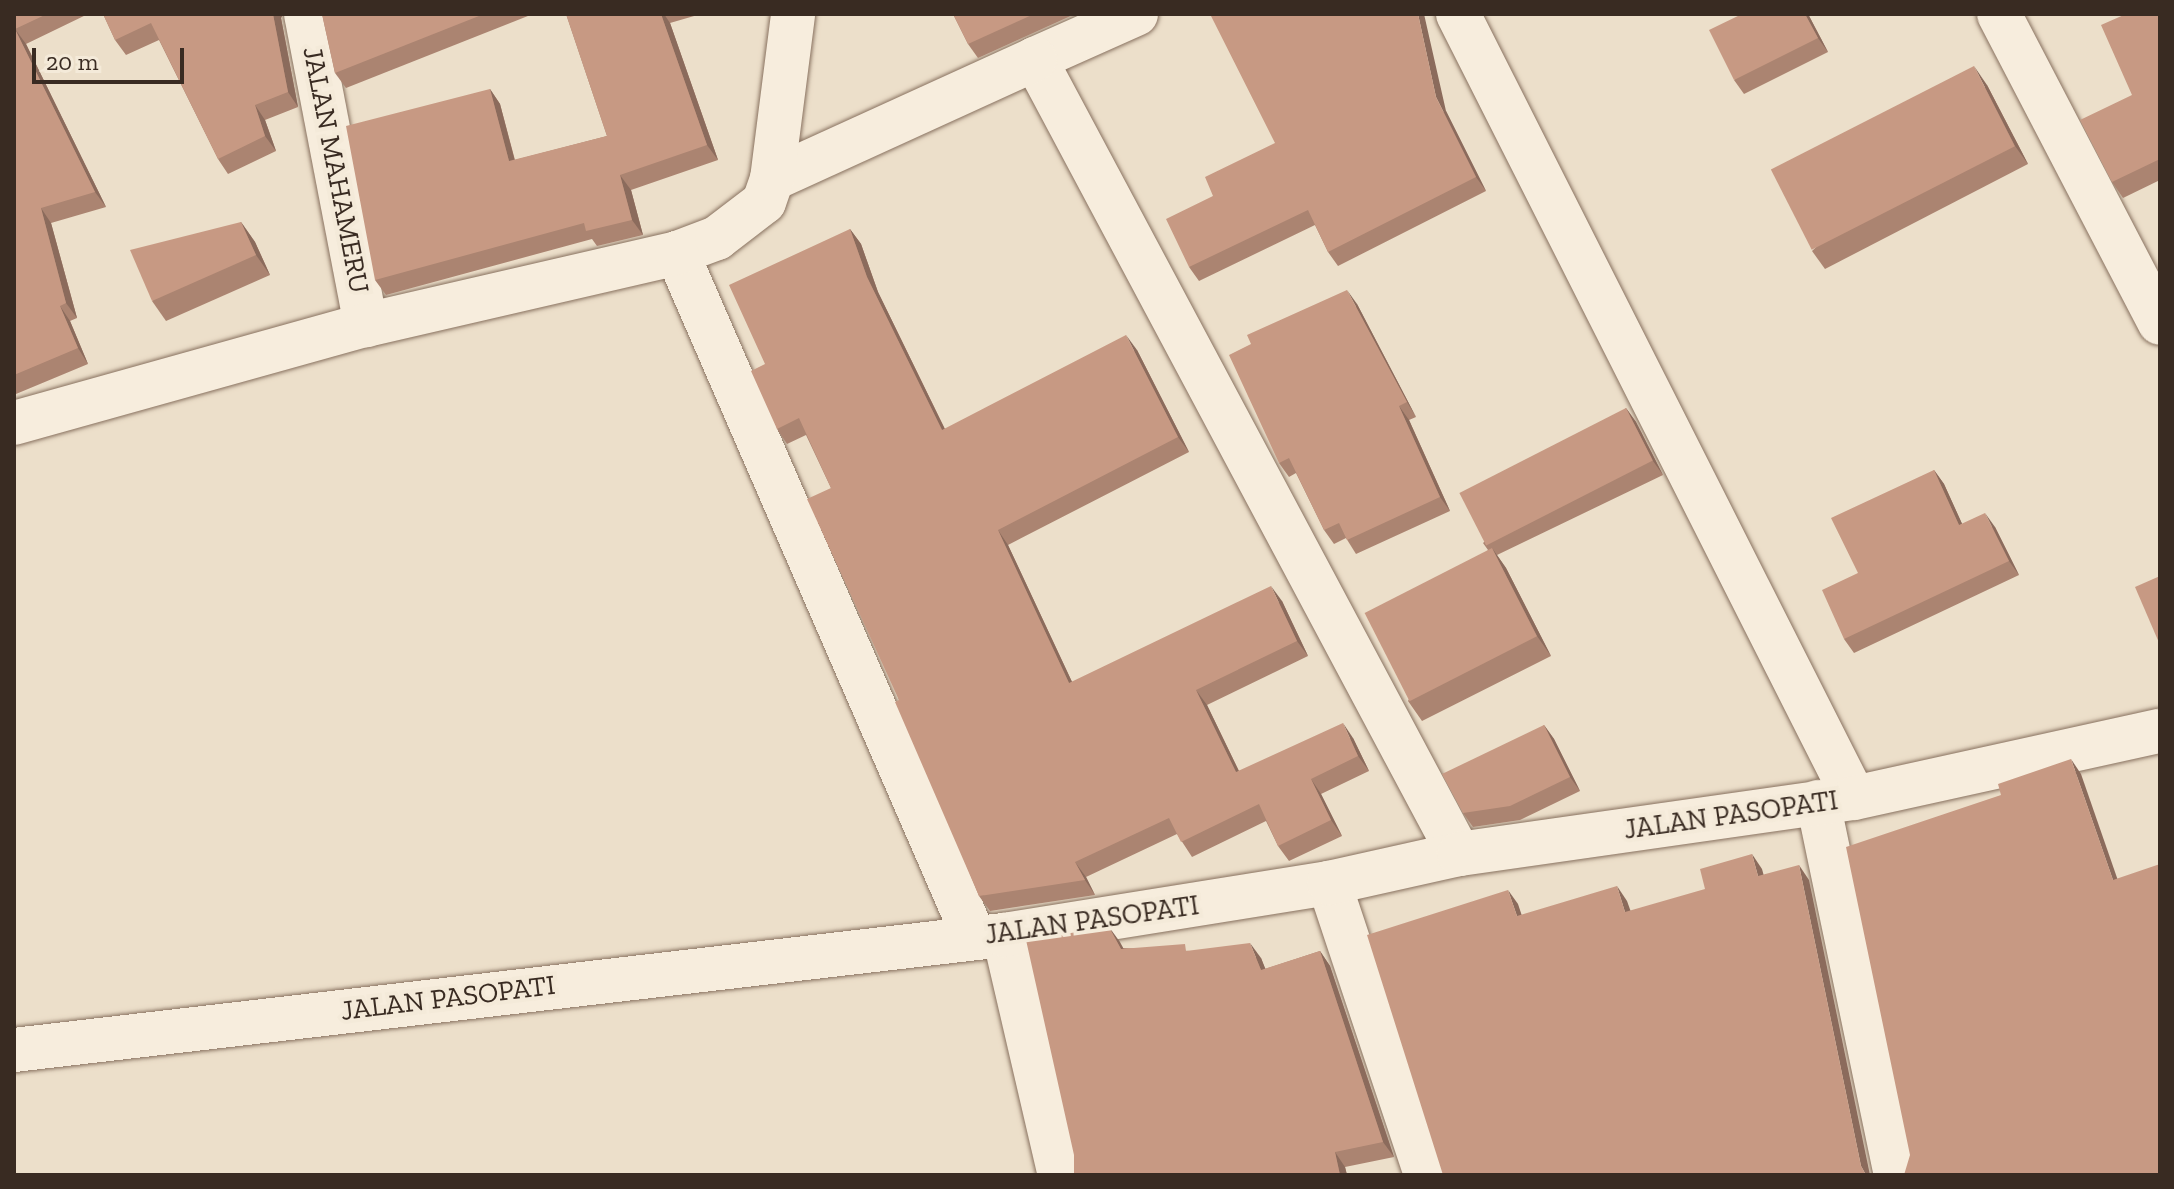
<!DOCTYPE html>
<html>
<head>
<meta charset="utf-8">
<style>
	body { margin:0 }
	#map { position:relative; width:2174px; height:1189px; overflow:hidden; background:#ecdfca; font-family:"Zilla Slab",serif }
	div>[style] { position:absolute }
	.roads { filter:drop-shadow(0 0 2px #88715f) drop-shadow(0 0 2px #88715f) }
	.street>* { height:44px; margin:-22px; padding:0 22px; transform-origin:22px; border-radius:22px; background:#f7eddd }
	.wall>* { inset:0; background:#ab8471 }
	.shaded-wall>* { inset:0; background:#8b6b5c }
	.building>* { inset:0; background:#c79983; transform-origin:0 0 }
	span { translate:-50% -50%; white-space:nowrap; text-align:center; line-height:1.15; -webkit-text-stroke:8px #f4ead9; paint-order:stroke }
	.street-label { font-size:28px; color:#392b22 }
	.frame { position:absolute; inset:0; border:16px solid #392b22; pointer-events:none }
	.scale { position:absolute; left:32px; top:48px; width:152px; height:36px; box-sizing:border-box; border:4px solid #392b22; border-top:0; padding-left:10px; font-size:24px; line-height:28px; white-space:nowrap; color:#392b22; -webkit-text-stroke:6px #f4ead9; paint-order:stroke }
</style>
</head>
<body>
<div id="map">
	<div class="roads">
		<div class="street">
			<div style="left:306px;top:14px;width:317px;rotate:79.1deg"></div>
			<div style="left:1136px;top:14px;width:111px;rotate:156deg"></div>
			<div style="left:1035px;top:59px;width:901px;rotate:61.93deg"></div>
			<div style="left:1458px;top:14px;width:878px;rotate:63.2deg"></div>
			<div style="left:1999px;top:14px;width:348px;rotate:62.5deg"></div>
			<div style="left:772px;top:179px;width:289px;rotate:-24.5deg"></div>
			<div style="left:677px;top:253px;width:746px;rotate:66.53deg"></div>
			<div style="left:14px;top:423px;width:365px;rotate:-15.6deg"></div>
			<div style="left:366px;top:325px;width:319px;rotate:-13deg"></div>
			<div style="left:677px;top:253px;width:43px;rotate:-20.6deg"></div>
			<div style="left:717px;top:238px;width:59px;rotate:-37.5deg"></div>
			<div style="left:764px;top:202px;width:24px;rotate:-71deg"></div>
			<div style="left:772px;top:179px;width:166px;rotate:-82.7deg"></div>
			<div style="left:1818px;top:802px;width:381px;rotate:78.2deg"></div>
			<div style="left:1329px;top:883px;width:308px;rotate:71.6deg"></div>
			<div style="left:1004px;top:935px;width:246px;rotate:76.9deg"></div>
			<div style="left:14px;top:1050px;width:997px;rotate:-6.63deg"></div>
			<div style="left:1004px;top:935px;width:329px;rotate:-9.1deg"></div>
			<div style="left:1329px;top:883px;width:133px;rotate:-12.6deg"></div>
			<div style="left:1459px;top:854px;width:399px;rotate:-8.1deg"></div>
			<div style="left:1854px;top:798px;width:313px;rotate:-12.4deg"></div>
		</div>
	</div>
	<div class="wall">
		<div style="clip-path:polygon(14px 14px,88px 14px,26px 44px,106px 207px,51px 223px,77px 318px,70px 321px,88px 364px,16px 394px,14px 392px)"></div>
		<div style="clip-path:polygon(103px 14px,283px 14px,281px 18px,298px 107px,265px 120px,276px 151px,228px 174px,218px 159px,159px 40px,126px 55px,115px 40px)"></div>
		<div style="clip-path:polygon(322px 14px,533px 14px,346px 88px,335px 73px)"></div>
		<div style="clip-path:polygon(566px 14px,701px 14px,670px 23px,718px 160px,631px 190px,643px 235px,597px 246px,592px 239px,386px 295px,375px 280px,490px 89px,500px 104px,515px 160px,607px 136px)"></div>
		<div style="clip-path:polygon(953px 14px,1075px 14px,978px 58px,968px 44px)"></div>
		<div style="clip-path:polygon(1808px 14px,1828px 52px,1744px 94px,1734px 80px)"></div>
		<div style="clip-path:polygon(2160px 14px,2160px 180px,2123px 198px,2112px 182px,2132px 95px)"></div>
		<div style="clip-path:polygon(1987px 85px,2028px 164px,1825px 269px,1812px 251px)"></div>
		<div style="clip-path:polygon(1446px 111px,1486px 191px,1338px 266px,1328px 252px,1315px 225px,1199px 281px,1189px 267px,1213px 196px)"></div>
		<div style="clip-path:polygon(241px 222px,255px 242px,270px 275px,166px 321px,152px 301px)"></div>
		<div style="clip-path:polygon(850px 229px,861px 244px,878px 292px,945px 429px,1137px 350px,1189px 452px,1008px 545px,1072px 682px,1282px 601px,1308px 656px,1207px 705px,1239px 771px,1353px 738px,1369px 771px,1321px 794px,1342px 836px,1289px 861px,1278px 846px,1266px 821px,1192px 857px,1177px 834px,1086px 877px,1095px 895px,990px 911px,979px 896px,899px 700px,831px 488px,806px 435px,787px 444px,777px 429px,765px 364px)"></div>
		<div style="clip-path:polygon(1357px 304px,1416px 417px,1409px 420px,1450px 511px,1356px 554px,1346px 538px,1334px 544px,1324px 530px,1296px 473px,1289px 477px,1279px 463px)"></div>
		<div style="clip-path:polygon(1626px 408px,1636px 422px,1663px 475px,1497px 555px,1506px 568px,1551px 656px,1422px 721px,1408px 701px,1488px 550px,1483px 543px)"></div>
		<div style="clip-path:polygon(1934px 470px,1944px 484px,1962px 524px,1995px 527px,2019px 575px,1854px 653px,1844px 639px,1858px 573px)"></div>
		<div style="clip-path:polygon(1544px 725px,1554px 739px,1580px 791px,1520px 820px,1473px 827px,1463px 813px)"></div>
		<div style="clip-path:polygon(1109px 927px,1123px 948px,1190px 951px,1261px 958px,1265px 969px,1320px 951px,1330px 966px,1394px 1157px,1345px 1167px,1347px 1175px,1074px 1175px)"></div>
	</div>
	<div class="shaded-wall">
		<div style="clip-path:polygon(273px 14px,283px 14px,281px 18px,298px 107px,288px 92px)"></div>
		<div style="clip-path:polygon(661px 14px,664px 14px,670px 23px,718px 160px,707px 145px)"></div>
		<div style="clip-path:polygon(1418px 14px,1424px 14px,1446px 111px,1486px 191px,1476px 177px,1436px 97px)"></div>
		<div style="clip-path:polygon(1805px 14px,1808px 14px,1828px 52px,1818px 38px)"></div>
		<div style="clip-path:polygon(15px 29px,26px 44px,106px 207px,95px 192px)"></div>
		<div style="clip-path:polygon(1974px 66px,1987px 85px,2028px 164px,2015px 146px)"></div>
		<div style="clip-path:polygon(490px 89px,500px 104px,519px 177px,509px 161px)"></div>
		<div style="clip-path:polygon(255px 105px,265px 120px,276px 151px,265px 136px)"></div>
		<div style="clip-path:polygon(620px 175px,631px 190px,643px 235px,632px 220px)"></div>
		<div style="clip-path:polygon(41px 208px,51px 223px,77px 318px,66px 303px)"></div>
		<div style="clip-path:polygon(241px 222px,255px 242px,270px 275px,256px 255px)"></div>
		<div style="clip-path:polygon(850px 229px,861px 244px,878px 292px,953px 446px,942px 430px,867px 277px)"></div>
		<div style="clip-path:polygon(1347px 290px,1357px 304px,1416px 417px,1407px 402px)"></div>
		<div style="clip-path:polygon(60px 306px,70px 321px,88px 364px,78px 348px)"></div>
		<div style="clip-path:polygon(1126px 335px,1137px 350px,1189px 452px,1178px 437px)"></div>
		<div style="clip-path:polygon(1399px 406px,1409px 420px,1450px 511px,1440px 497px)"></div>
		<div style="clip-path:polygon(1626px 408px,1636px 422px,1663px 475px,1653px 461px)"></div>
		<div style="clip-path:polygon(1934px 470px,1944px 484px,1969px 539px,1959px 525px)"></div>
		<div style="clip-path:polygon(1985px 513px,1995px 527px,2019px 575px,2009px 561px)"></div>
		<div style="clip-path:polygon(998px 530px,1008px 545px,1080px 699px,1069px 683px)"></div>
		<div style="clip-path:polygon(1492px 548px,1506px 568px,1551px 656px,1537px 636px)"></div>
		<div style="clip-path:polygon(1271px 586px,1282px 601px,1308px 656px,1297px 641px)"></div>
		<div style="clip-path:polygon(1196px 690px,1207px 705px,1247px 788px,1236px 772px)"></div>
		<div style="clip-path:polygon(1343px 723px,1353px 738px,1369px 771px,1358px 756px)"></div>
		<div style="clip-path:polygon(1544px 725px,1554px 739px,1580px 791px,1570px 777px)"></div>
		<div style="clip-path:polygon(2071px 759px,2081px 774px,2123px 895px,2113px 880px)"></div>
		<div style="clip-path:polygon(1311px 779px,1321px 794px,1342px 836px,1331px 820px)"></div>
		<div style="clip-path:polygon(1752px 854px,1762px 869px,1768px 891px,1758px 876px)"></div>
		<div style="clip-path:polygon(1075px 862px,1086px 877px,1095px 895px,1085px 880px)"></div>
		<div style="clip-path:polygon(1799px 865px,1809px 880px,1870px 1175px,1866px 1175px,1861px 1166px)"></div>
		<div style="clip-path:polygon(1617px 886px,1627px 901px,1636px 926px,1625px 912px)"></div>
		<div style="clip-path:polygon(1508px 890px,1518px 904px,1527px 931px,1517px 916px)"></div>
		<div style="clip-path:polygon(1109px 927px,1120px 942px,1131px 963px,1121px 949px)"></div>
		<div style="clip-path:polygon(1250px 943px,1261px 958px,1272px 985px,1261px 970px)"></div>
		<div style="clip-path:polygon(1320px 951px,1330px 966px,1394px 1157px,1383px 1142px)"></div>
		<div style="clip-path:polygon(1335px 1152px,1345px 1167px,1347px 1175px,1340px 1175px)"></div>
	</div>
	<div class="building">
		<div style="clip-path:polygon(14px 14px,47px 14px,15px 29px,95px 192px,41px 208px,66px 303px,60px 306px,78px 348px,14px 375px)"></div>
		<div style="clip-path:polygon(103px 14px,273px 14px,288px 92px,255px 105px,265px 136px,218px 159px,151px 23px,115px 40px)"></div>
		<div style="clip-path:polygon(322px 14px,484px 14px,335px 73px)"></div>
		<div style="clip-path:polygon(566px 14px,661px 14px,707px 145px,620px 175px,632px 220px,586px 231px,584px 223px,375px 280px,346px 126px,490px 89px,509px 161px,607px 136px)"></div>
		<div style="clip-path:polygon(953px 14px,1034px 14px,968px 44px)"></div>
		<div style="clip-path:polygon(1210px 14px,1418px 14px,1436px 97px,1476px 177px,1328px 252px,1308px 210px,1189px 267px,1166px 219px,1213px 196px,1205px 177px,1275px 143px)"></div>
		<div style="clip-path:polygon(1742px 14px,1805px 14px,1818px 38px,1734px 80px,1709px 30px)"></div>
		<div style="clip-path:polygon(2126px 14px,2160px 14px,2160px 159px,2112px 182px,2080px 120px,2132px 95px,2101px 25px)"></div>
		<div style="left:1974px;top:66px;width:90px;height:228px;rotate:63deg"></div>
		<div style="clip-path:polygon(241px 222px,256px 255px,152px 301px,130px 250px)"></div>
		<div style="clip-path:polygon(850px 229px,867px 277px,942px 430px,1126px 335px,1178px 437px,998px 530px,1069px 683px,1271px 586px,1297px 641px,1196px 690px,1236px 772px,1343px 723px,1358px 756px,1311px 779px,1331px 820px,1278px 846px,1259px 804px,1181px 842px,1169px 818px,1075px 862px,1085px 880px,979px 896px,895px 702px,899px 700px,807px 499px,831px 488px,799px 418px,777px 429px,751px 371px,765px 364px,729px 285px)"></div>
		<div style="clip-path:polygon(1347px 290px,1407px 402px,1399px 406px,1440px 497px,1347px 540px,1339px 523px,1324px 530px,1289px 458px,1279px 463px,1229px 355px,1251px 344px,1247px 335px)"></div>
		<div style="left:1626px;top:408px;width:59px;height:187px;rotate:63deg"></div>
		<div style="clip-path:polygon(1934px 470px,1959px 525px,1985px 513px,2009px 561px,1844px 639px,1822px 590px,1858px 573px,1831px 518px)"></div>
		<div style="left:1492px;top:548px;width:99px;height:143px;rotate:63deg"></div>
		<div style="clip-path:polygon(2160px 576px,2160px 645px,2135px 587px)"></div>
		<div style="clip-path:polygon(1544px 725px,1570px 777px,1510px 806px,1463px 813px,1442px 774px)"></div>
		<div style="clip-path:polygon(2071px 759px,2113px 880px,2160px 864px,2160px 1175px,1904px 1175px,1910px 1155px,1846px 847px,2001px 795px,1998px 784px)"></div>
		<div style="clip-path:polygon(1752px 854px,1758px 876px,1799px 865px,1861px 1166px,1866px 1175px,1443px 1175px,1367px 935px,1508px 890px,1517px 916px,1617px 886px,1625px 912px,1705px 889px,1700px 869px)"></div>
		<div style="clip-path:polygon(1109px 927px,1121px 949px,1185px 944px,1186px 951px,1250px 943px,1261px 970px,1320px 951px,1383px 1142px,1335px 1152px,1340px 1175px,1074px 1175px,1074px 1155px,1026px 940px)"></div>
	</div>
	<div class="street-label">
		<span style="left:336px;top:170px;rotate:79deg">JALAN MAHAMERU</span>
		<span style="left:1731px;top:815px;rotate:-8deg">JALAN PASOPATI</span>
		<span style="left:1092px;top:920px;rotate:-8deg">JALAN PASOPATI</span>
		<span style="left:448px;top:998px;rotate:-7deg">JALAN PASOPATI</span>
	</div>
	<div class="frame"></div>
	<div class="scale">20 m</div>
</div>
</body>
</html>
